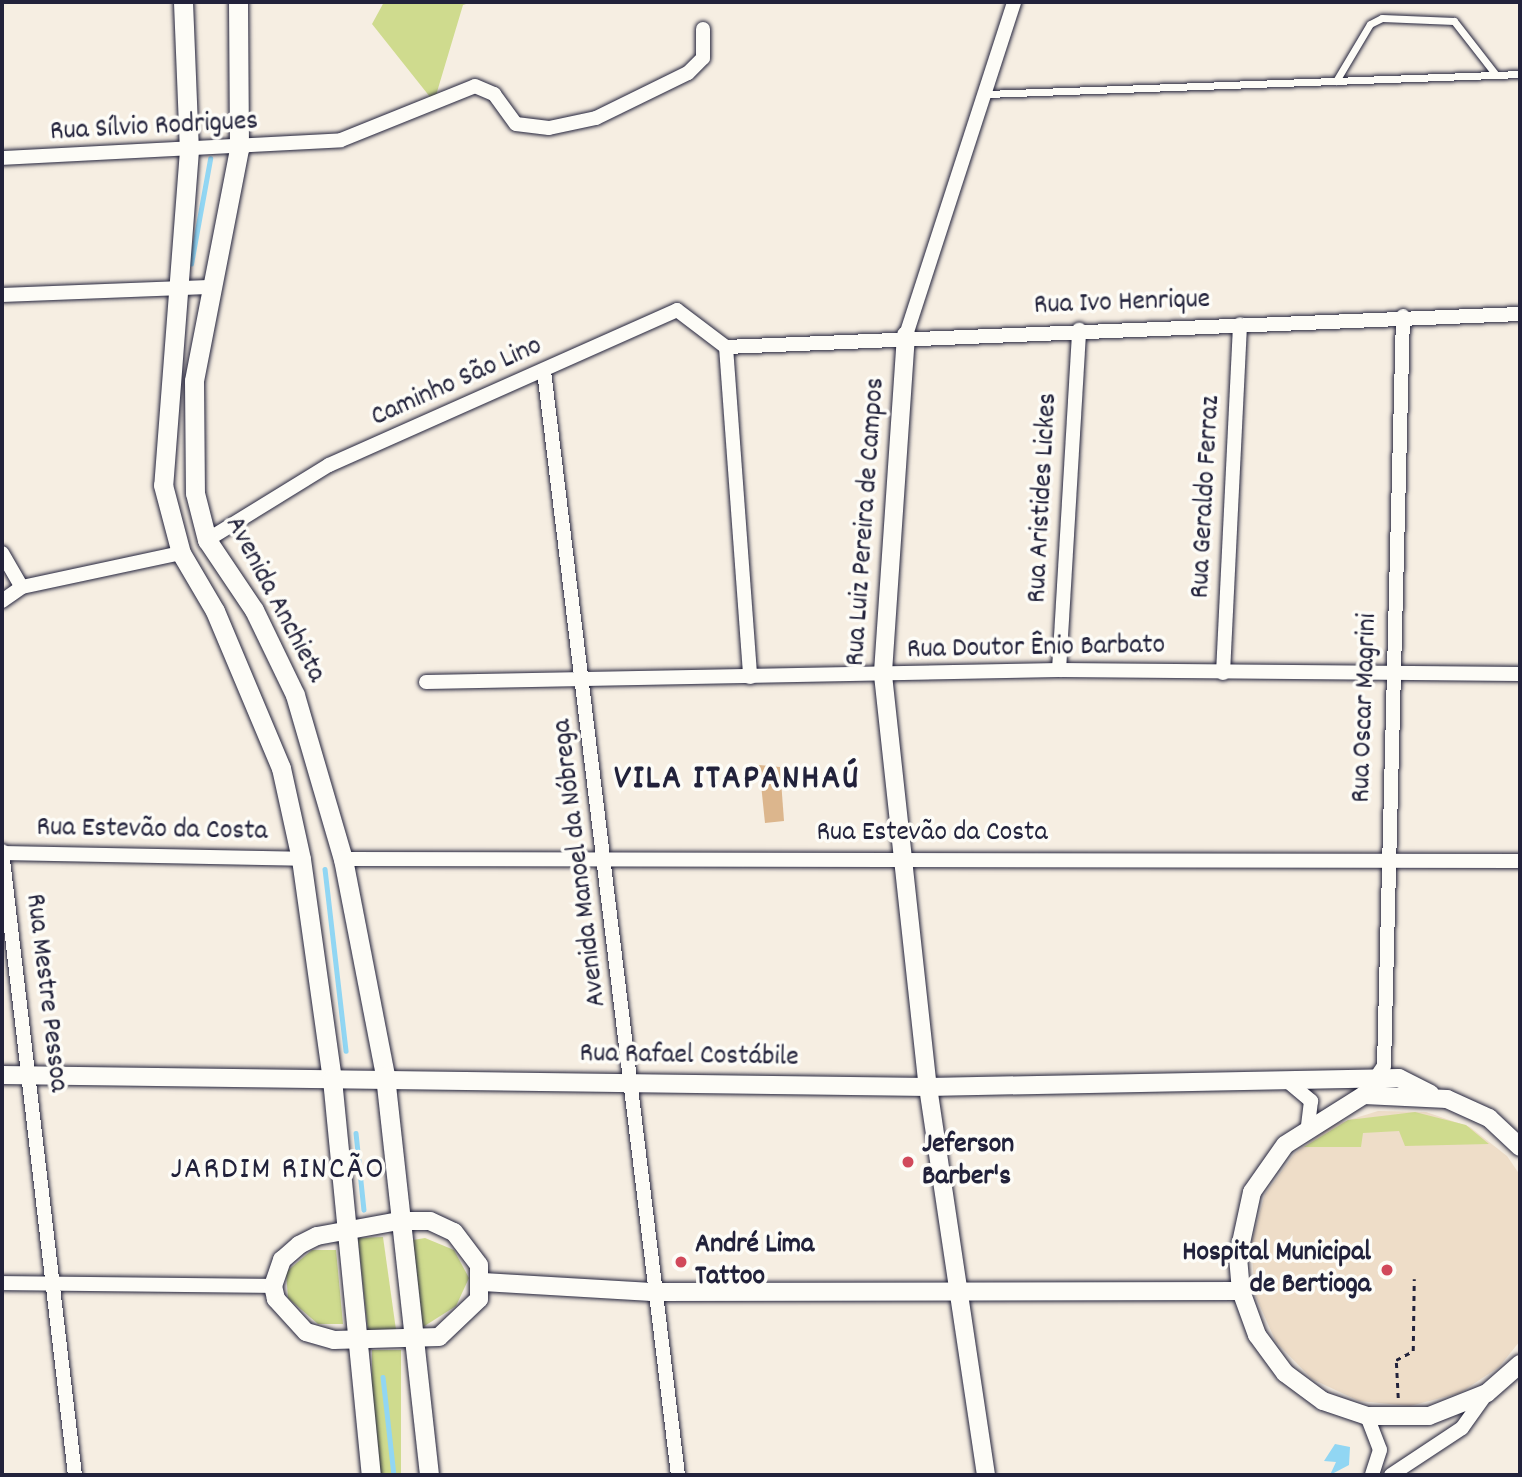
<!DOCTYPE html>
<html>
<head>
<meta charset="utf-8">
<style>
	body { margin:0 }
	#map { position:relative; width:1522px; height:1477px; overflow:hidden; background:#f6eee2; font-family:Dekko,sans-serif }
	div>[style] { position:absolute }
	.built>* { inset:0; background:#eeddc8 }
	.green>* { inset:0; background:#cfdb8e; transform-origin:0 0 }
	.water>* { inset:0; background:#91d6f3 }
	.stream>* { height:4.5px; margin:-2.25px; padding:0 2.25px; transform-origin:2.25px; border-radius:2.25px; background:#91d6f3 }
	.building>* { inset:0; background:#dcb68d }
	.path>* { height:2.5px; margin-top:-1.25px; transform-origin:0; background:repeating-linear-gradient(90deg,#22223b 0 5px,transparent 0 10px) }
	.roads { filter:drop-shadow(0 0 2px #22223b) drop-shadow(0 0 2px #22223b) }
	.service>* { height:7px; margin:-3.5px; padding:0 3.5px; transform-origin:3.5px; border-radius:3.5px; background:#fdfcf7 }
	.minor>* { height:14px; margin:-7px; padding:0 7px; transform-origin:7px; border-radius:7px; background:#fdfcf7 }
	.tertiary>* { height:18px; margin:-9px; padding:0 9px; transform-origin:9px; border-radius:9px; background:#fdfcf7 }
	.secondary>* { height:19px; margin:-9.5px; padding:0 9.5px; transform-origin:9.5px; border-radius:9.5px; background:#fdfcf7 }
	.dots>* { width:19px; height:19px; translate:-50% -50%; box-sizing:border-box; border:4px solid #fdfcf7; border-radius:50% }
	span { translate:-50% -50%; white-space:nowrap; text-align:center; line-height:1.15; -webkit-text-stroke:7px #fdfcf7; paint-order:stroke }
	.street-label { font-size:28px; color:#22223b }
	.poi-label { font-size:28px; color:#22223b; font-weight:700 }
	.left { translate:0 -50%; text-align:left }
	.right { translate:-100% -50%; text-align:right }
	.quarter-label { font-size:32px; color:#22223b; letter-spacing:2px }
	.district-label { font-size:35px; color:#22223b; font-weight:700; letter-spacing:2px }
	.frame { position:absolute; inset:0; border:4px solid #22223b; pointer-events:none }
</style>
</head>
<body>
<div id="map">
	<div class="built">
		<div style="clip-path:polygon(1378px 1111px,1426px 1112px,1470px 1127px,1507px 1156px,1520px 1175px,1520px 1341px,1499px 1367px,1460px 1393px,1410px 1406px,1359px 1401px,1312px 1379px,1276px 1342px,1255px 1295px,1251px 1244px,1265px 1194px,1295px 1153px,1333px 1125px)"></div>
	</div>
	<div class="green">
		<div style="clip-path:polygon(384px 2px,472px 2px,463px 5px,434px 102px,372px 24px)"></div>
		<div style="clip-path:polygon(1415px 1112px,1466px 1125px,1489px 1144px,1405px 1146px,1399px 1131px,1363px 1133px,1361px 1147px,1304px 1147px,1348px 1120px)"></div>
		<div style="clip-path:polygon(383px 1237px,396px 1330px,368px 1331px,358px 1238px)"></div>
		<div style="clip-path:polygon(425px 1238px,454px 1250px,469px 1278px,456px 1306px,423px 1327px,413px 1240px)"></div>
		<div style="clip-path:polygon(312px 1250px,336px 1250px,343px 1324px,318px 1324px,288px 1298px,286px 1272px)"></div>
		<div style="left:372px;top:1350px;width:29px;height:126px"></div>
	</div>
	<div class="water">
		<div style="clip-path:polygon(1335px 1444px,1350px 1447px,1349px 1465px,1330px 1475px,1336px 1462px,1324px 1461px)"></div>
	</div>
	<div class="stream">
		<div style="left:191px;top:264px;width:107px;rotate:-79.7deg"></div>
		<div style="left:325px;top:869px;width:183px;rotate:83.4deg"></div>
		<div style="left:356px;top:1133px;width:77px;rotate:84.1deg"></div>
		<div style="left:383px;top:1377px;width:99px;rotate:83.6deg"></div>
	</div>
	<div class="building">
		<div style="clip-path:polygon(759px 765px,780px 767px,784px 821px,765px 823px)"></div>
	</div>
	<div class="path">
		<div style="left:1398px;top:1398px;width:38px;rotate:-93deg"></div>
		<div style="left:1396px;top:1360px;width:19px;rotate:-28deg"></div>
		<div style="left:1413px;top:1351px;width:72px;rotate:-89.2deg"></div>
	</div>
	<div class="roads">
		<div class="service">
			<div style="left:1336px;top:81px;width:66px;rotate:-59.2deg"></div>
			<div style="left:1370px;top:24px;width:13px;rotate:-27deg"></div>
			<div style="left:1382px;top:18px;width:72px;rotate:2.4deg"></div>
			<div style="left:1454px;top:21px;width:68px;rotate:52.1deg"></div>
			<div style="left:986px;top:94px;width:534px;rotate:-2.14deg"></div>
		</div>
		<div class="minor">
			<div style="left:2px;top:158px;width:339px;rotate:-3deg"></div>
			<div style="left:341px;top:140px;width:144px;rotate:-21.9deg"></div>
			<div style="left:475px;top:86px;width:21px;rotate:23deg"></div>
			<div style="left:494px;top:94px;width:37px;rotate:54deg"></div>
			<div style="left:516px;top:124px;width:33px;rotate:7deg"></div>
			<div style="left:549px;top:128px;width:48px;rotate:-12deg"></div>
			<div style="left:596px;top:118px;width:102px;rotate:-26.1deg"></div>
			<div style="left:688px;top:73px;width:21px;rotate:-45deg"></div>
			<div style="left:703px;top:58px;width:29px;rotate:-90deg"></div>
			<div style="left:2px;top:295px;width:206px;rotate:-2.2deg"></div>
			<div style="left:906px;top:335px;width:350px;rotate:-72deg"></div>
			<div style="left:726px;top:347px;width:795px;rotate:-2.38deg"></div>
			<div style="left:726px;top:347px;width:331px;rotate:85.8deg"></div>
			<div style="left:544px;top:371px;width:1112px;rotate:83.08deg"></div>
			<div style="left:207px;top:540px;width:143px;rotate:-31.6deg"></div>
			<div style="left:329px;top:465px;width:381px;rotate:-24deg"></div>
			<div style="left:677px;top:310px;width:61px;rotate:37.1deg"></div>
			<div style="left:2px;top:553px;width:39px;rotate:60deg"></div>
			<div style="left:2px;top:601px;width:24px;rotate:-35deg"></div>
			<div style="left:22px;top:587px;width:163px;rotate:-12.1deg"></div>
			<div style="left:1059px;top:670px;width:341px;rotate:-86.6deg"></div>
			<div style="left:1223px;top:673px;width:349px;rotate:-87.2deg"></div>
			<div style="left:426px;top:682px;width:633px;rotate:-1.09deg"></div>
			<div style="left:1059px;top:670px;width:461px;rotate:0.5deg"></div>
			<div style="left:2px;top:851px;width:628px;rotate:83.33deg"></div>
			<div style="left:2px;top:853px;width:299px;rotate:1.1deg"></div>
			<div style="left:343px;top:859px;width:1177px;rotate:0.1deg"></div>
			<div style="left:1286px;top:1080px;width:33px;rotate:40deg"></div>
			<div style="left:1311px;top:1101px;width:25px;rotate:97deg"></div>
			<div style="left:1371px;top:1085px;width:23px;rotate:-56deg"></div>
			<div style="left:1384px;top:1066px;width:750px;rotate:-88.55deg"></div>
			<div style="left:2px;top:1283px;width:271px;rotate:0.6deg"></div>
			<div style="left:1367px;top:1416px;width:36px;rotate:69deg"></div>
			<div style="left:1380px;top:1450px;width:26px;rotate:108deg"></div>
			<div style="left:1391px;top:1475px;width:85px;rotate:-33.5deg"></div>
			<div style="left:1462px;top:1428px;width:43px;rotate:-54.5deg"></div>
		</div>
		<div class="tertiary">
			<div style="left:906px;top:335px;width:341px;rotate:93.9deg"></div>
			<div style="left:883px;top:675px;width:414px;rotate:83.8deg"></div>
			<div style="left:928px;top:1087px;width:392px;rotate:81.5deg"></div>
			<div style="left:2px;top:1075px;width:926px;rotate:0.74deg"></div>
			<div style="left:928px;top:1087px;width:471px;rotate:-1.1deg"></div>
			<div style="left:1399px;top:1078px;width:35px;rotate:27deg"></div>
			<div style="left:1520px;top:1147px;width:42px;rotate:-136.9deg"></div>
			<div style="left:1489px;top:1118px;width:46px;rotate:-155.7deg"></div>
			<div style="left:1447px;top:1099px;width:83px;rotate:-177.2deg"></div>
			<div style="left:1364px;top:1095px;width:93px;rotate:147.7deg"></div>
			<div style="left:1285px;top:1145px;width:57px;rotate:125.1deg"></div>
			<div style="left:1252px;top:1192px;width:66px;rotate:102.2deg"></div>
			<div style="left:1238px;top:1257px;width:34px;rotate:85deg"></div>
			<div style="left:1241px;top:1291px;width:47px;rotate:70deg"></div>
			<div style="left:1257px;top:1335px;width:47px;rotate:53.6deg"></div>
			<div style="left:1285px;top:1373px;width:47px;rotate:36.4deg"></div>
			<div style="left:1323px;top:1401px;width:46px;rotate:18.8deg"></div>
			<div style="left:1367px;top:1416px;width:62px"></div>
			<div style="left:1429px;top:1416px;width:62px;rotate:-21.6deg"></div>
			<div style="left:1487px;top:1393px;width:44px;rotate:-41.3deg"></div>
			<div style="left:399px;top:1221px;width:31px"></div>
			<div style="left:430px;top:1221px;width:26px;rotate:25deg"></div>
			<div style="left:454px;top:1232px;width:41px;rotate:52.9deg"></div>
			<div style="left:479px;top:1265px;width:34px;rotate:90deg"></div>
			<div style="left:479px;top:1299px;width:55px;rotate:136.5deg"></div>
			<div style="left:439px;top:1337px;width:105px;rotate:178.4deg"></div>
			<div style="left:334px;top:1340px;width:29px;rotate:-164deg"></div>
			<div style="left:306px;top:1332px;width:45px;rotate:-132.3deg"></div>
			<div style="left:276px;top:1299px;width:13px;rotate:-103deg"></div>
			<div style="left:273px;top:1286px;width:28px;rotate:-71deg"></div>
			<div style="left:282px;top:1260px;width:23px;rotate:-41deg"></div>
			<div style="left:299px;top:1245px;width:20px;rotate:-27deg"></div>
			<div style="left:317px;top:1236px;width:83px;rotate:-10.4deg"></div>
			<div style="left:483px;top:1282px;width:169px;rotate:3.4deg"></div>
			<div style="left:652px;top:1292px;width:589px;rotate:-0.1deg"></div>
		</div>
		<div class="secondary">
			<div style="left:183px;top:2px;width:148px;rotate:87.7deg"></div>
			<div style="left:189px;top:150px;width:336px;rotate:94.4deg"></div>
			<div style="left:163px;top:485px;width:70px;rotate:75.2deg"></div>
			<div style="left:181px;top:553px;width:67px;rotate:59.6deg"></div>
			<div style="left:215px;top:611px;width:170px;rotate:67.2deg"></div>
			<div style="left:281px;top:768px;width:93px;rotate:77.6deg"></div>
			<div style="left:301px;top:859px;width:222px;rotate:82deg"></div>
			<div style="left:332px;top:1079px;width:398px;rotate:84.4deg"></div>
			<div style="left:238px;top:2px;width:147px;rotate:89.6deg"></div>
			<div style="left:239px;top:149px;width:236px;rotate:101deg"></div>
			<div style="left:194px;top:381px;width:112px;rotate:89.5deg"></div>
			<div style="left:195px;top:493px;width:49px;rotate:75.7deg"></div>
			<div style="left:207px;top:540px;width:84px;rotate:56.1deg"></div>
			<div style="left:254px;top:610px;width:94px;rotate:64.2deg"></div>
			<div style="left:295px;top:695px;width:171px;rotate:73.7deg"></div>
			<div style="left:343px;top:859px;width:221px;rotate:79deg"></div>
			<div style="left:385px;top:1076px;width:401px;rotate:83.7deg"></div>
		</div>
	</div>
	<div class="dots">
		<div style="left:908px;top:1162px;background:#d1495b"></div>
		<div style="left:681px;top:1262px;background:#d1495b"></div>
		<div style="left:1387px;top:1270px;background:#d1495b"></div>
	</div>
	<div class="street-label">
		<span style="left:154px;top:128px;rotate:-3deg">Rua Sílvio Rodrigues</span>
		<span style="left:1122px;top:304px;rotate:-2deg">Rua Ivo Henrique</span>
		<span style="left:457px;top:383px;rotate:-24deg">Caminho São Lino</span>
		<span style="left:1207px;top:497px;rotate:-87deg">Rua Geraldo Ferraz</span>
		<span style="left:1044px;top:498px;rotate:-87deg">Rua Aristides Lickes</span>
		<span style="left:867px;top:522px;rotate:-86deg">Rua Luiz Pereira de Campos</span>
		<span style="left:274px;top:600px;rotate:62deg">Avenida Anchieta</span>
		<span style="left:1036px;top:649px;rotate:-1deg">Rua Doutor Ênio Barbato</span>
		<span style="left:1366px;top:708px;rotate:-88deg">Rua Oscar Magrini</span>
		<span style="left:152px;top:831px;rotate:1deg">Rua Estevão da Costa</span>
		<span style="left:932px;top:834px">Rua Estevão da Costa</span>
		<span style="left:581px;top:863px;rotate:-97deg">Avenida Manoel da Nóbrega</span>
		<span style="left:45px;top:993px;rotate:83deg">Rua Mestre Pessoa</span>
		<span style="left:689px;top:1057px;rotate:1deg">Rua Rafael Costábile</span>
	</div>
	<div class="poi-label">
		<span class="left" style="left:922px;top:1162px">Jeferson<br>Barber's</span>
		<span class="left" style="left:695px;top:1262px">André Lima<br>Tattoo</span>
		<span class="right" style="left:1371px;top:1270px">Hospital Municipal<br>de Bertioga</span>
	</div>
	<div class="quarter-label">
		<span style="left:278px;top:1171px">JARDIM RINCÃO</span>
	</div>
	<div class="district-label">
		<span style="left:737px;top:780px">VILA ITAPANHAÚ</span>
	</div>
	<div class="frame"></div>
</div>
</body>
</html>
